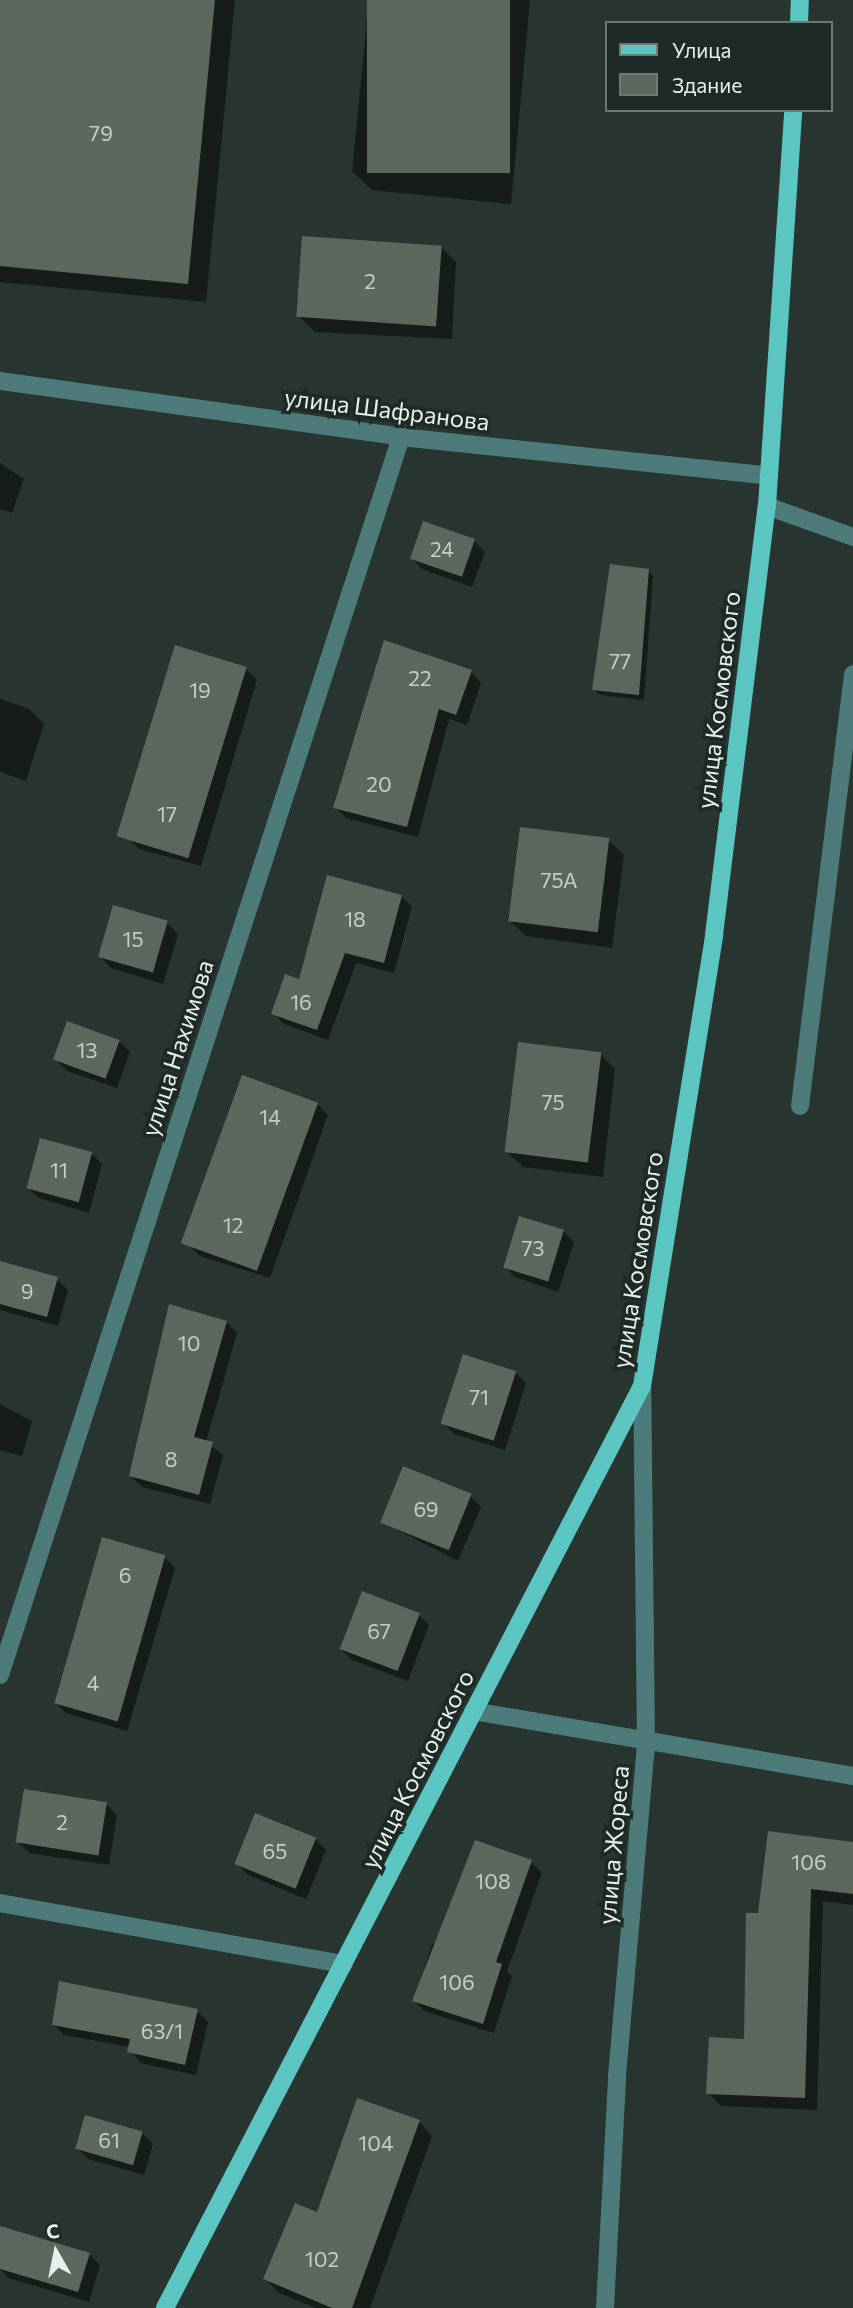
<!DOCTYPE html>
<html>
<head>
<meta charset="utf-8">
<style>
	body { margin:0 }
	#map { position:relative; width:853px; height:2308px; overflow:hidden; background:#283530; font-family:Commissioner,sans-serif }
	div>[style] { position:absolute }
	.shadow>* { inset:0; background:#0007 }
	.building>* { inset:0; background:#5d675e; transform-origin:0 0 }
	.minor>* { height:18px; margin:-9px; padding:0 9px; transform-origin:9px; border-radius:9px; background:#4c7b79 }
	.major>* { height:18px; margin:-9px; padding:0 9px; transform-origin:9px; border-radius:9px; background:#5bc5c1 }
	span { translate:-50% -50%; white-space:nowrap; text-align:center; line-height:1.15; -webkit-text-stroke:7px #1e2a26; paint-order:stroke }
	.number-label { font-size:21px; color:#c4cdc8 }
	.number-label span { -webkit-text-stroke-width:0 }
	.street-label { font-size:24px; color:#e7efec }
	.legend { position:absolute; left:605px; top:21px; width:228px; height:91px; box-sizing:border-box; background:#1e2a26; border:2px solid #6e7975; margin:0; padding:9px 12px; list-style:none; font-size:21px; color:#e7efec }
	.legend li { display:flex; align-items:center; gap:14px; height:35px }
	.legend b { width:35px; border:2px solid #6e7975 }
	.north { position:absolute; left:21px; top:2217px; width:70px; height:70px; -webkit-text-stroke:5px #1e2a26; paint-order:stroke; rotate:351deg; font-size:19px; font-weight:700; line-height:28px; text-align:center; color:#e7efec }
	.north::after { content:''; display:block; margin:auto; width:24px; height:32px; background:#e7efec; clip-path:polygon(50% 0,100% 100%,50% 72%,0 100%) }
</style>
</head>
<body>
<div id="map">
	<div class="shadow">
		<div style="clip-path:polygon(0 0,235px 0,206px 302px,0 282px)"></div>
		<div style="clip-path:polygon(369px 0,530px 0,511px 204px,372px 190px,352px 171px)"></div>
		<div style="clip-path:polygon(441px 247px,456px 262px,452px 339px,315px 332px,299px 316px)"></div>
		<div style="clip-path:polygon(0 463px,24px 479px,12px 513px,0 509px)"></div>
		<div style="clip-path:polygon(474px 541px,485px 552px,472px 587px,422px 569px,411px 558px)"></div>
		<div style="clip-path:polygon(648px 570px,653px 576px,644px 700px,600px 695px,594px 690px)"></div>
		<div style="clip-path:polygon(246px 669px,257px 680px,201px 866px,139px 849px,128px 838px)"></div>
		<div style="clip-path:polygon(471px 672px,481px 683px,467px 725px,449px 719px,418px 837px,346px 818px,335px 807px)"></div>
		<div style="clip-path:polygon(0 699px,29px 709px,44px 724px,26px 781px,0 772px)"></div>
		<div style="clip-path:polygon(608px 840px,624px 855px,612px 948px,526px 936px,510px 921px)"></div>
		<div style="clip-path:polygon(401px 896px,412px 907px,394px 973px,356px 963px,328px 1040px,284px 1024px,273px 1013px,300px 982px)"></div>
		<div style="clip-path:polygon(167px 923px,178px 934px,163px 984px,111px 968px,100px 957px)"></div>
		<div style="clip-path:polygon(119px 1041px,130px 1052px,117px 1088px,67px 1071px,56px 1060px)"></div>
		<div style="clip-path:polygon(600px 1054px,615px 1069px,603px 1177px,523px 1167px,507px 1152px)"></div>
		<div style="clip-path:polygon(317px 1104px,328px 1115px,270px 1278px,200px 1256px,189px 1245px)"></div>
		<div style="clip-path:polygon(91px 1153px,102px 1164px,89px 1213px,39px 1198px,28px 1188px)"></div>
		<div style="clip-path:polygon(563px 1231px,574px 1242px,558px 1292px,515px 1277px,504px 1266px)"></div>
		<div style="clip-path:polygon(0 1263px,57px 1279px,68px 1290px,58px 1326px,0 1310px)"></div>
		<div style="clip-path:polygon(170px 1306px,226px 1322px,237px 1333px,206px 1442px,223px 1455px,210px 1504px,142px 1487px,131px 1476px)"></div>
		<div style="clip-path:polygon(515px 1372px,526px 1383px,505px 1450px,454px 1434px,443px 1423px)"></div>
		<div style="clip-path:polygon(0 1404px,32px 1421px,22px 1456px,0 1450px)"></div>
		<div style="clip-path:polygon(404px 1469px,470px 1496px,481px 1507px,458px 1561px,382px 1522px)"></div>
		<div style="clip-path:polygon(164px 1557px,175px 1568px,127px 1731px,66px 1713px,55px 1702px)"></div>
		<div style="clip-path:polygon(419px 1615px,429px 1625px,408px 1681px,352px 1660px,341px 1649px)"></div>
		<div style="clip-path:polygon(106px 1804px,117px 1815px,109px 1865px,29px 1853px,18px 1842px)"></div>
		<div style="clip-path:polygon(315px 1839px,326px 1850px,306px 1899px,248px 1875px,237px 1864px)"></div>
		<div style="clip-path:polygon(853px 1843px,853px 1905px,823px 1901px,817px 2110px,721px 2106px,708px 2093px,746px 2041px,759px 1914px)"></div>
		<div style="clip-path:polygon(531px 1862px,542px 1873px,507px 1971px,512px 1976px,494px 2033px,424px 2011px,414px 2000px,432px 1944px,439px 1946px)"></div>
		<div style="clip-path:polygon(197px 2011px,208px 2022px,196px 2075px,140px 2063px,130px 2047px,64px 2035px,53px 2024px)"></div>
		<div style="clip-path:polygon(419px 2122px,432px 2136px,370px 2308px,316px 2308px,279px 2293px,265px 2279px)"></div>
		<div style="clip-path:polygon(142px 2133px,153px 2144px,144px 2175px,88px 2159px,77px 2148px)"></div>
		<div style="clip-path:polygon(89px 2254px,100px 2265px,89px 2302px,9px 2278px,0 2269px,0 2257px)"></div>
	</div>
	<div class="building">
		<div style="clip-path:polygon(0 0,215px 0,188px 284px,0 266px)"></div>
		<div style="left:367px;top:0;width:143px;height:173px"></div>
		<div style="left:302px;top:236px;width:140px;height:81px;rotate:4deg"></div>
		<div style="left:423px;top:521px;width:55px;height:40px;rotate:19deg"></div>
		<div style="clip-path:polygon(610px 564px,649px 569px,639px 695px,592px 690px)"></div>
		<div style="clip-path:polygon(384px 640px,472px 670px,456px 715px,439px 709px,407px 827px,333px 808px)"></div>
		<div style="left:175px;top:645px;width:75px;height:200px;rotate:17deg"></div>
		<div style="left:520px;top:827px;width:90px;height:95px;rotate:7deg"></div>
		<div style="clip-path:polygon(327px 875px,402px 895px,384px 963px,345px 953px,317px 1030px,271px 1014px,285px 974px,299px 979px)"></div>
		<div style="left:113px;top:905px;width:57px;height:54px;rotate:16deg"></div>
		<div style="left:67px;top:1021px;width:56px;height:41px;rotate:20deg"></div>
		<div style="left:518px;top:1042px;width:84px;height:111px;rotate:7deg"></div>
		<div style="left:242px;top:1075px;width:81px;height:179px;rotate:20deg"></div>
		<div style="left:40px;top:1138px;width:54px;height:52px;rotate:15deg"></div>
		<div style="left:519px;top:1216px;width:47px;height:54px;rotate:17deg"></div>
		<div style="clip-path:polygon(0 1261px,58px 1277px,47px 1317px,0 1304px)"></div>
		<div style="clip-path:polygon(169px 1304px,227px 1321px,194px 1437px,213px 1442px,199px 1495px,129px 1476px)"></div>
		<div style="left:463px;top:1354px;width:56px;height:73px;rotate:18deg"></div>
		<div style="left:403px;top:1466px;width:74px;height:61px;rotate:22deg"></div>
		<div style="left:102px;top:1537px;width:66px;height:173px;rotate:16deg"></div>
		<div style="left:362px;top:1591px;width:62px;height:62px;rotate:21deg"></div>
		<div style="left:24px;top:1789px;width:84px;height:54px;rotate:9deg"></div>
		<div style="left:255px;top:1813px;width:66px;height:55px;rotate:22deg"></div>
		<div style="clip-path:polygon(768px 1831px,853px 1842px,853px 1894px,811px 1889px,805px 2098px,706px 2094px,709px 2037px,744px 2039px,746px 1913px,758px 1913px)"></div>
		<div style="clip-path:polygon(475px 1840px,532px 1860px,496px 1962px,502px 1964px,483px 2024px,412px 2001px)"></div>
		<div style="clip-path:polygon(59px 1981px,198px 2009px,185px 2065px,127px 2052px,130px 2039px,52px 2025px)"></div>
		<div style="clip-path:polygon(357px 2098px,420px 2120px,352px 2308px,332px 2308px,263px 2279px,295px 2203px,317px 2212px)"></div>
		<div style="left:85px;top:2115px;width:60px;height:35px;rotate:16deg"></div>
		<div style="clip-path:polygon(0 2226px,90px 2253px,78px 2292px,0 2269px)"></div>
	</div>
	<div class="minor">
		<div style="left:0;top:381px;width:405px;rotate:7.9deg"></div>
		<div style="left:401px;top:437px;width:370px;rotate:6deg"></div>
		<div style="left:767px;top:506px;width:91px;rotate:19.8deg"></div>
		<div style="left:800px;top:1106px;width:435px;rotate:-83deg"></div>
		<div style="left:0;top:1675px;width:1301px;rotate:-72.05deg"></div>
		<div style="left:473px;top:1711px;width:386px;rotate:9.7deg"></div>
		<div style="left:0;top:1903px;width:349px;rotate:10.1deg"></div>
		<div style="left:605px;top:2308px;width:232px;rotate:-87deg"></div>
		<div style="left:617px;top:2076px;width:333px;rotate:-85deg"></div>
		<div style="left:646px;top:1744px;width:358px;rotate:-90.6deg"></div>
	</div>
	<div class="major">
		<div style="left:799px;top:23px;width:23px;rotate:-88deg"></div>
		<div style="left:165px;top:2308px;width:1038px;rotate:-62.65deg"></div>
		<div style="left:642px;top:1386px;width:457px;rotate:-80.9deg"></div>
		<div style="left:714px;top:935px;width:432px;rotate:-83deg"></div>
		<div style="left:767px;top:506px;width:397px;rotate:-86.2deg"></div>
	</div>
	<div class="number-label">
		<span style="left:101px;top:133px">79</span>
		<span style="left:370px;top:281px">2</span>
		<span style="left:442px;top:549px">24</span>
		<span style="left:620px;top:661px">77</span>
		<span style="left:420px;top:678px">22</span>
		<span style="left:200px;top:690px">19</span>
		<span style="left:379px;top:784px">20</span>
		<span style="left:167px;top:814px">17</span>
		<span style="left:559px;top:880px">75А</span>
		<span style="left:355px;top:919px">18</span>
		<span style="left:133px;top:939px">15</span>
		<span style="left:301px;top:1002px">16</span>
		<span style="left:87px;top:1050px">13</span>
		<span style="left:553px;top:1102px">75</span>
		<span style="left:270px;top:1117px">14</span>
		<span style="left:59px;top:1170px">11</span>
		<span style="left:233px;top:1225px">12</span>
		<span style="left:533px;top:1248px">73</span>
		<span style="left:27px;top:1291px">9</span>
		<span style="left:189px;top:1343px">10</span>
		<span style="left:479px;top:1397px">71</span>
		<span style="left:171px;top:1459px">8</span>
		<span style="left:426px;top:1509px">69</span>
		<span style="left:125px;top:1575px">6</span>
		<span style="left:379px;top:1631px">67</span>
		<span style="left:93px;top:1683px">4</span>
		<span style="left:62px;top:1822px">2</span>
		<span style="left:275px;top:1851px">65</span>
		<span style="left:809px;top:1862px">106</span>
		<span style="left:493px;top:1881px">108</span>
		<span style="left:457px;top:1982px">106</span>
		<span style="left:162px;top:2031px">63/1</span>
		<span style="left:109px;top:2140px">61</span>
		<span style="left:376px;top:2143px">104</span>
		<span style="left:322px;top:2259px">102</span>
	</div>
	<div class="street-label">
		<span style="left:387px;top:409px;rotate:7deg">улица Шафранова</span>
		<span style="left:718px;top:700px;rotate:-83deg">улица Космовского</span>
		<span style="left:177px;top:1048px;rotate:-72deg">улица Нахимова</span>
		<span style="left:637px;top:1260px;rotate:-81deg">улица Космовского</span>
		<span style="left:417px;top:1769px;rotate:-63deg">улица Космовского</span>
		<span style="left:613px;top:1845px;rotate:-85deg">улица Жореса</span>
	</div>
	<ul class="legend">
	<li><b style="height:9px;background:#5bc5c1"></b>Улица</li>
	<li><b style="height:19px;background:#5d675e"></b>Здание</li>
	</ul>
	<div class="north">С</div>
</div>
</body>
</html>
